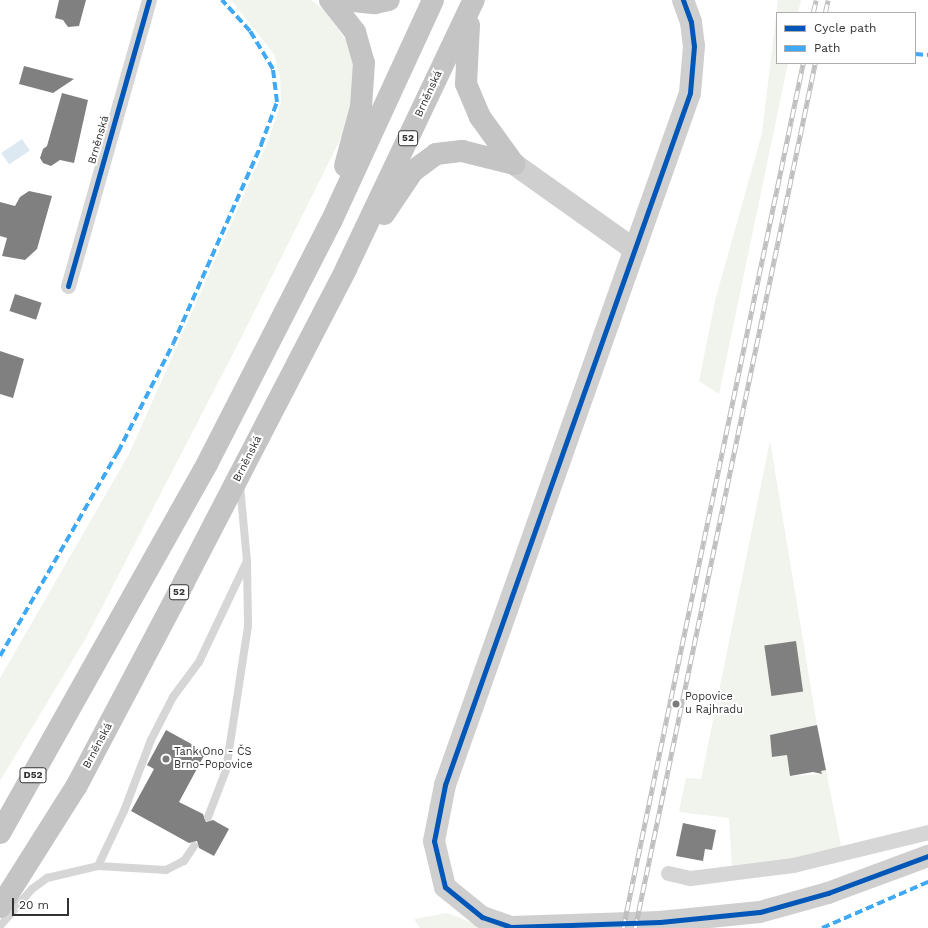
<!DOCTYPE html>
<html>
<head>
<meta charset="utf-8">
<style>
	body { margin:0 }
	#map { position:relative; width:928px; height:928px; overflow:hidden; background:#fff; font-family:"Work Sans",sans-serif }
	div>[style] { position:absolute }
	.green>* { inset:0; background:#f0f4ed }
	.water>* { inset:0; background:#dde9f2; transform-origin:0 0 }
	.building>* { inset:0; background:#808080; transform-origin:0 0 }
	.lane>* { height:8px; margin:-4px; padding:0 4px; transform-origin:4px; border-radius:4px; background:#d6d6d6 }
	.street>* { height:15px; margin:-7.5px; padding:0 7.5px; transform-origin:7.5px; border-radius:7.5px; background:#d6d6d6 }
	.secondary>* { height:22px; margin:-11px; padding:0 11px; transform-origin:11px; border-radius:11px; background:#cfcfcf }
	.highway>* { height:22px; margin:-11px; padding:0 11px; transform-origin:11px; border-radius:11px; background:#c4c4c4 }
	.rail>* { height:4.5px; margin-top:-2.25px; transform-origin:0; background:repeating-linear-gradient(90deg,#fff 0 9px,#bebebe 0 18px); box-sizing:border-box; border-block:1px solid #bebebe }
	.quiet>* { height:4px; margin-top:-2px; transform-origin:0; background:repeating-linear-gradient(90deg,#3fa9f5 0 8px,transparent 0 12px) }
	.cycleway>* { height:5px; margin:-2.5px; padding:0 2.5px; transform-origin:2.5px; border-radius:2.5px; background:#0057b8 }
	.dots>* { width:11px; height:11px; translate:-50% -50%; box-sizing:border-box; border:2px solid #fff; border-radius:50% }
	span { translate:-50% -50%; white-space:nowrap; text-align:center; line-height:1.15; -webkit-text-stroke:4px #fff; paint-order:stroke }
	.shield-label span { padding:1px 3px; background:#fff; border:1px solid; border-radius:3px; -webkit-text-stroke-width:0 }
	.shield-label { font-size:10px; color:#323232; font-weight:700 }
	.street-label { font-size:11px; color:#323232 }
	.poi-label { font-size:11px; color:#323232 }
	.left { translate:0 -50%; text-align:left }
	.legend { position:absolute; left:776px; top:12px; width:140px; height:52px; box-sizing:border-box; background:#fff; border:1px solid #adadad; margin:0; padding:5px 7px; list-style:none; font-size:12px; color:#323232 }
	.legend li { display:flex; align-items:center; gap:8px; height:20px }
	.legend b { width:20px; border:1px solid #adadad }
	.scale { position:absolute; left:12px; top:898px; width:57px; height:18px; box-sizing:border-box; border:2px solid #323232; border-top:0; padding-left:5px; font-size:12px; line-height:14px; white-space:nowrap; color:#323232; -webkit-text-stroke:3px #fff; paint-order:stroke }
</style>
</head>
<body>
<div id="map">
	<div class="green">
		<div style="clip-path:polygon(231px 0,311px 0,324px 10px,348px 43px,355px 67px,351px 109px,343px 134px,239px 342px,86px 638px,0 781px,0 678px,129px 454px,268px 141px,281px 102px,280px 77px,274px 54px)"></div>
		<div style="clip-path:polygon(778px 0,801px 0,798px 13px,777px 13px,777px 63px,788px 63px,719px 394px,699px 381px,715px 301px,762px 133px)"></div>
		<div style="clip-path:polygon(770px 441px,817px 725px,770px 735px,772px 757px,787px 755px,791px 776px,822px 774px,821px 771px,826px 770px,842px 851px,732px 870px,729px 818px,679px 812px,686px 778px,701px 779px)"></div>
		<div style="clip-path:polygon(447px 913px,486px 928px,420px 928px,414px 919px)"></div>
	</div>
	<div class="water">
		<div style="left:22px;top:139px;width:14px;height:25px;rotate:56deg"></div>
	</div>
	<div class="building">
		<div style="clip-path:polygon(59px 0,86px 0,79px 26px,68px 27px,63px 20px,55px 18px)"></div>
		<div style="clip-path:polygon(24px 66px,74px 79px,53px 93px,19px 84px)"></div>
		<div style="clip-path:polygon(62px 93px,88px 100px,74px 163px,60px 160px,51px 166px,43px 163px,40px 158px,43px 149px,47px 146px)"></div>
		<div style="clip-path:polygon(29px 191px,52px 196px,37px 249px,25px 260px,2px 256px,7px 238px,0 236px,0 202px,15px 206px,20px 197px)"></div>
		<div style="left:15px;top:294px;width:28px;height:18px;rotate:18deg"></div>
		<div style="clip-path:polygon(0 351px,24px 359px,13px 398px,0 394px)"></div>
		<div style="left:796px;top:641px;width:51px;height:32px;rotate:82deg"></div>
		<div style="clip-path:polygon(817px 725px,826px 770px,821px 771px,822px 774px,813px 772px,790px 776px,787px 755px,772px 757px,770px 735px)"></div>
		<div style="clip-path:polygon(166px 730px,206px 752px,179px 802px,203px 814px,206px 822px,213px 820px,229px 829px,214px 856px,199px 848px,197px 841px,189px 843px,131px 811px,154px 769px,147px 765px)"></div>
		<div style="clip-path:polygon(683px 823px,716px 830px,712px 850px,705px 849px,703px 861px,676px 856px)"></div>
	</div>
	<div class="lane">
		<div style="left:208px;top:817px;width:50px;rotate:-69deg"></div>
		<div style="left:226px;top:770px;width:146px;rotate:-81.3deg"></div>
		<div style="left:248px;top:626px;width:63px;rotate:-90.9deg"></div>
		<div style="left:98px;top:866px;width:68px;rotate:3.4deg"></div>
		<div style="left:166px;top:870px;width:20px;rotate:-27deg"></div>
		<div style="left:184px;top:861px;width:18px;rotate:-56deg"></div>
		<div style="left:0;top:926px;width:49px;rotate:-49.1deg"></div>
		<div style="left:32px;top:889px;width:19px;rotate:-36deg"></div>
		<div style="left:47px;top:878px;width:52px;rotate:-13.2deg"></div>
		<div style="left:98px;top:866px;width:61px;rotate:-64.7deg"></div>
		<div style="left:124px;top:811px;width:76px;rotate:-69.2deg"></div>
		<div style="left:151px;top:740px;width:48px;rotate:-62.9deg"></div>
		<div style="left:173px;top:697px;width:44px;rotate:-53.4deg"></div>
		<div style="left:199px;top:662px;width:112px;rotate:-64.6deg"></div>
		<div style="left:247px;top:561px;width:75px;rotate:-95.3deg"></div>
	</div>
	<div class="street">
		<div style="left:68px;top:286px;width:297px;rotate:-74.2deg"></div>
		<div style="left:668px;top:873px;width:23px;rotate:13deg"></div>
		<div style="left:690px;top:878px;width:104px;rotate:-7.2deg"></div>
		<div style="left:793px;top:865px;width:139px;rotate:-13.7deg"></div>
	</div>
	<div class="secondary">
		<div style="left:683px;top:0;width:23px;rotate:70deg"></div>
		<div style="left:691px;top:22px;width:24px;rotate:83deg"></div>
		<div style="left:694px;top:46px;width:47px;rotate:94.9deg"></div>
		<div style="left:690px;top:93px;width:734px;rotate:109.5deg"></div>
		<div style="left:445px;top:785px;width:57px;rotate:101.1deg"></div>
		<div style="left:434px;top:841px;width:47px;rotate:76.6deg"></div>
		<div style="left:445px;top:887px;width:48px;rotate:39deg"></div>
		<div style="left:482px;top:917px;width:31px;rotate:19deg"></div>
		<div style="left:511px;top:927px;width:149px;rotate:-1.9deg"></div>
		<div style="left:660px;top:922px;width:100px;rotate:-5.7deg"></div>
		<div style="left:760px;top:912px;width:71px;rotate:-15.6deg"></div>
		<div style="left:828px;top:893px;width:107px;rotate:-20.3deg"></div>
		<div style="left:514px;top:164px;width:148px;rotate:35.4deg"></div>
	</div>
	<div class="highway">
		<div style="left:330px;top:0;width:41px;rotate:52deg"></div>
		<div style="left:355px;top:32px;width:32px;rotate:74deg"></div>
		<div style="left:364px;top:63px;width:44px;rotate:93.9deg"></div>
		<div style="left:361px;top:107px;width:61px;rotate:105.2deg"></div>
		<div style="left:344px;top:0;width:31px;rotate:6deg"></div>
		<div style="left:375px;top:3px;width:14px;rotate:-12deg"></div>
		<div style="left:469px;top:25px;width:59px;rotate:92.9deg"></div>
		<div style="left:466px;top:84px;width:36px;rotate:67deg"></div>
		<div style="left:480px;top:117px;width:58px;rotate:54.1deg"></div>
		<div style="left:384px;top:214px;width:52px;rotate:-56deg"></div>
		<div style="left:413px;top:171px;width:29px;rotate:-36deg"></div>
		<div style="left:436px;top:154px;width:26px;rotate:-7deg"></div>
		<div style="left:462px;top:151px;width:54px;rotate:14deg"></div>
		<div style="left:0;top:833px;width:423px;rotate:-60.7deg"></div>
		<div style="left:207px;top:464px;width:272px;rotate:-62.9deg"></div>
		<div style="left:331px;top:222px;width:244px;rotate:-65.3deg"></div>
		<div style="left:0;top:907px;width:142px;rotate:-57.7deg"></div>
		<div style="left:76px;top:787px;width:232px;rotate:-62.2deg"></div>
		<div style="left:184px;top:582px;width:352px;rotate:-62.6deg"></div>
		<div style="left:346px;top:269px;width:298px;rotate:-64.6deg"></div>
	</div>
	<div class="rail">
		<div style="left:813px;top:13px;width:13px;rotate:-77deg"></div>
		<div style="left:825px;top:13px;width:13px;rotate:-77deg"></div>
		<div style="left:623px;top:928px;width:884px;rotate:-78.24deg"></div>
		<div style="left:635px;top:928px;width:884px;rotate:-78.24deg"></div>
	</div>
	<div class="quiet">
		<div style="left:915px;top:54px;width:13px;rotate:4deg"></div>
		<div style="left:0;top:656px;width:236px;rotate:-60deg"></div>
		<div style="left:118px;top:452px;width:121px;rotate:-63deg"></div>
		<div style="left:173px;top:344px;width:218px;rotate:-66.1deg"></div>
		<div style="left:261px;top:145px;width:46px;rotate:-69.6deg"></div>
		<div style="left:277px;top:102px;width:33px;rotate:-97deg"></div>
		<div style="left:273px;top:69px;width:44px;rotate:-121.2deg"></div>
		<div style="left:250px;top:31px;width:42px;rotate:-132.1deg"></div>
		<div style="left:822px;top:928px;width:116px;rotate:-23.5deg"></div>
	</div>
	<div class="cycleway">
		<div style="left:683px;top:0;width:23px;rotate:70deg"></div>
		<div style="left:691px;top:22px;width:24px;rotate:83deg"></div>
		<div style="left:694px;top:46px;width:47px;rotate:94.9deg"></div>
		<div style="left:690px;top:93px;width:734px;rotate:109.5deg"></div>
		<div style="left:445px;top:785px;width:57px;rotate:101.1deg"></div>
		<div style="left:434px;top:841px;width:47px;rotate:76.6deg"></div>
		<div style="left:445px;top:887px;width:48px;rotate:39deg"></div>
		<div style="left:482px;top:917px;width:31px;rotate:19deg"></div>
		<div style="left:511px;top:927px;width:149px;rotate:-1.9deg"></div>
		<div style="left:660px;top:922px;width:100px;rotate:-5.7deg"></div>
		<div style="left:760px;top:912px;width:71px;rotate:-15.6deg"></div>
		<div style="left:828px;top:893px;width:107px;rotate:-20.3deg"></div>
		<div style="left:68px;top:286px;width:297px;rotate:-74.2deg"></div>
	</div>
	<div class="dots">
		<div style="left:676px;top:704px;background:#7a7a7a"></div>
		<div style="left:166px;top:759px;background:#7a7a7a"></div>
	</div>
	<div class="shield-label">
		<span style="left:408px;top:138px">52</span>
		<span style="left:179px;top:592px">52</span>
		<span style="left:33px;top:775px">D52</span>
	</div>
	<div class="street-label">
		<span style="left:429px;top:94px;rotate:-65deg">Brněnská</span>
		<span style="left:99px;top:140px;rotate:-74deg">Brněnská</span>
		<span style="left:248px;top:459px;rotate:-63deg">Brněnská</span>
		<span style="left:98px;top:746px;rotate:-62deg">Brněnská</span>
	</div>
	<div class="poi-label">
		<span class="left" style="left:685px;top:704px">Popovice<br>u Rajhradu</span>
		<span class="left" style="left:174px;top:759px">Tank Ono - ČS<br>Brno-Popovice</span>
	</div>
	<ul class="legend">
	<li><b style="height:5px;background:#0057b8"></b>Cycle path</li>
	<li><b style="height:5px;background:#3fa9f5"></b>Path</li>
	</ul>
	<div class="scale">20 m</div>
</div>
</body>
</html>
